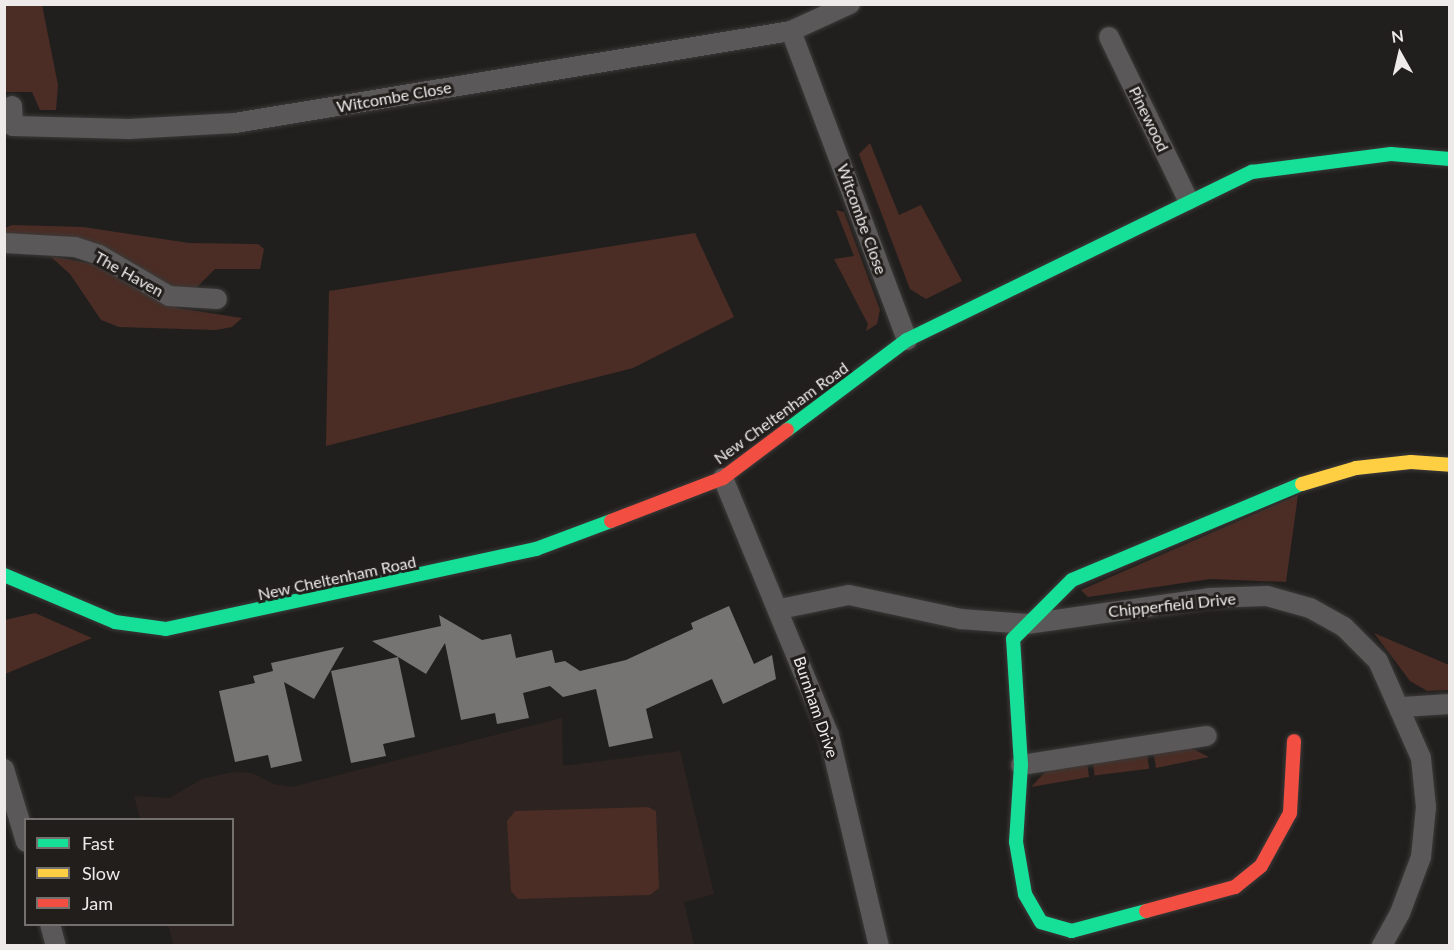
<!DOCTYPE html>
<html>
<head>
<meta charset="utf-8">
<style>
	body { margin:0 }
	#map { position:relative; width:1454px; height:950px; overflow:hidden; background:#211f1d; font-family:Lato,sans-serif }
	div>[style] { position:absolute }
	.built>* { inset:0; background:#2d2320 }
	.green>* { inset:0; background:#4b2d25; transform-origin:0 0 }
	.building>* { inset:0; background:#767472 }
	.roads { filter:drop-shadow(0 0 2px #3b3a39) drop-shadow(0 0 2px #3b3a39) }
	.street>* { height:20px; margin:-10px; padding:0 10px; transform-origin:10px; border-radius:10px; background:#5a5858 }
	.fast>* { height:14px; margin:-7px; padding:0 7px; transform-origin:7px; border-radius:7px; background:#16e098 }
	.slow>* { height:14px; margin:-7px; padding:0 7px; transform-origin:7px; border-radius:7px; background:#ffcf43 }
	.jam>* { height:14px; margin:-7px; padding:0 7px; transform-origin:7px; border-radius:7px; background:#f24e42 }
	span { translate:-50% -50%; white-space:nowrap; text-align:center; line-height:1.15; -webkit-text-stroke:6px #221e1c; paint-order:stroke }
	.street-label { font-size:16px; color:#edeae9 }
	.frame { position:absolute; inset:0; border:6px solid #edeae9; pointer-events:none }
	.legend { position:absolute; left:24px; top:818px; width:210px; height:108px; box-sizing:border-box; background:#221e1c; border:2px solid #73706e; margin:0; padding:8px 10px; list-style:none; font-size:18px; color:#edeae9 }
	.legend li { display:flex; align-items:center; gap:12px; height:30px }
	.legend b { width:30px; border:2px solid #73706e }
	.north { position:absolute; left:1370px; top:24px; width:60px; height:60px; -webkit-text-stroke:4px #221e1c; paint-order:stroke; rotate:352deg; font-size:16px; font-weight:700; line-height:24px; text-align:center; color:#edeae9 }
	.north::after { content:''; display:block; margin:auto; width:21px; height:27px; background:#edeae9; clip-path:polygon(50% 0,100% 100%,50% 72%,0 100%) }
</style>
</head>
<body>
<div id="map">
	<div class="built">
		<div style="clip-path:polygon(562px 718px,563px 766px,680px 751px,714px 894px,684px 902px,694px 945px,174px 945px,168px 925px,232px 924px,232px 820px,140px 819px,134px 796px,170px 798px,202px 779px,233px 772px,252px 773px,273px 784px,292px 787px)"></div>
	</div>
	<div class="green">
		<div style="clip-path:polygon(5px 4px,42px 5px,58px 85px,56px 110px,40px 110px,32px 92px,5px 92px)"></div>
		<div style="clip-path:polygon(870px 143px,899px 215px,921px 205px,962px 281px,926px 299px,910px 289px,859px 154px)"></div>
		<div style="clip-path:polygon(836px 210px,844px 212px,880px 310px,877px 324px,866px 331px,868px 324px,834px 259px,854px 256px)"></div>
		<div style="clip-path:polygon(12px 225px,83px 227px,189px 243px,258px 244px,264px 249px,260px 269px,215px 269px,196px 288px,174px 288px,106px 248px,5px 235px,5px 228px)"></div>
		<div style="clip-path:polygon(695px 233px,734px 317px,633px 368px,326px 446px,329px 291px)"></div>
		<div style="clip-path:polygon(50px 256px,100px 265px,177px 308px,242px 318px,232px 327px,216px 330px,119px 327px,101px 320px,70px 274px)"></div>
		<div style="clip-path:polygon(1298px 495px,1286px 582px,1210px 579px,1088px 597px,1081px 590px)"></div>
		<div style="clip-path:polygon(35px 613px,92px 638px,5px 674px,5px 620px)"></div>
		<div style="clip-path:polygon(1374px 633px,1449px 665px,1449px 690px,1427px 691px,1410px 681px)"></div>
		<div style="clip-path:polygon(1191px 748px,1209px 757px,1156px 768px,1153px 751px)"></div>
		<div style="left:1147px;top:752px;width:17px;height:55px;rotate:83deg"></div>
		<div style="clip-path:polygon(1087px 761px,1089px 777px,1031px 787px,1049px 768px)"></div>
		<div style="clip-path:polygon(648px 807px,656px 811px,659px 888px,650px 895px,518px 899px,511px 891px,507px 821px,515px 811px)"></div>
	</div>
	<div class="building">
		<div style="clip-path:polygon(729px 606px,754px 664px,772px 655px,776px 679px,723px 704px,712px 679px,646px 709px,653px 738px,609px 747px,596px 689px,563px 697px,550px 686px,523px 693px,529px 718px,497px 724px,495px 713px,461px 720px,445px 643px,426px 674px,372px 641px,441px 626px,439px 615px,482px 640px,511px 634px,516px 658px,552px 650px,555px 663px,565px 661px,580px 671px,626px 660px,693px 629px,691px 623px)"></div>
		<div style="clip-path:polygon(344px 647px,314px 699px,284px 682px,302px 761px,271px 768px,268px 755px,235px 762px,219px 691px,255px 683px,253px 676px,273px 671px,271px 663px)"></div>
		<div style="clip-path:polygon(398px 657px,415px 737px,383px 744px,386px 756px,351px 763px,331px 671px)"></div>
	</div>
	<div class="roads">
		<div class="street">
			<div style="left:791px;top:31px;width:330px;rotate:69.4deg"></div>
			<div style="left:1109px;top:37px;width:181px;rotate:64.1deg"></div>
			<div style="left:12px;top:106px;width:20px;rotate:87deg"></div>
			<div style="left:13px;top:126px;width:116px;rotate:1.5deg"></div>
			<div style="left:129px;top:129px;width:106px;rotate:-3.2deg"></div>
			<div style="left:235px;top:123px;width:564px;rotate:-9.4deg"></div>
			<div style="left:791px;top:31px;width:65px;rotate:-24.6deg"></div>
			<div style="left:4px;top:243px;width:71px;rotate:3.2deg"></div>
			<div style="left:75px;top:247px;width:25px;rotate:18deg"></div>
			<div style="left:99px;top:255px;width:81px;rotate:30.4deg"></div>
			<div style="left:169px;top:296px;width:48px;rotate:3.6deg"></div>
			<div style="left:723px;top:478px;width:278px;rotate:67.6deg"></div>
			<div style="left:829px;top:735px;width:217px;rotate:76.7deg"></div>
			<div style="left:780px;top:609px;width:70px;rotate:-11.5deg"></div>
			<div style="left:849px;top:595px;width:115px;rotate:12.1deg"></div>
			<div style="left:961px;top:619px;width:66px;rotate:4.3deg"></div>
			<div style="left:1027px;top:624px;width:184px;rotate:-8.1deg"></div>
			<div style="left:1209px;top:598px;width:58px;rotate:-2deg"></div>
			<div style="left:1267px;top:596px;width:45px;rotate:15.6deg"></div>
			<div style="left:1310px;top:608px;width:39px;rotate:29deg"></div>
			<div style="left:1344px;top:627px;width:48px;rotate:45deg"></div>
			<div style="left:1378px;top:661px;width:106px;rotate:66.1deg"></div>
			<div style="left:1421px;top:758px;width:49px;rotate:84.2deg"></div>
			<div style="left:1426px;top:807px;width:50px;rotate:95.7deg"></div>
			<div style="left:1421px;top:857px;width:60px;rotate:110.6deg"></div>
			<div style="left:1400px;top:913px;width:38px;rotate:119deg"></div>
			<div style="left:1402px;top:707px;width:48px;rotate:-3.6deg"></div>
			<div style="left:1021px;top:765px;width:188px;rotate:-8.9deg"></div>
			<div style="left:4px;top:769px;width:76px;rotate:73.2deg"></div>
			<div style="left:50px;top:924px;width:23px;rotate:75deg"></div>
		</div>
		<div class="fast">
			<div style="left:787px;top:430px;width:150px;rotate:-36.9deg"></div>
			<div style="left:907px;top:340px;width:384px;rotate:-26deg"></div>
			<div style="left:1252px;top:172px;width:140px;rotate:-7.4deg"></div>
			<div style="left:1391px;top:154px;width:59px;rotate:4.8deg"></div>
			<div style="left:4px;top:575px;width:121px;rotate:22.9deg"></div>
			<div style="left:115px;top:622px;width:51px;rotate:7.8deg"></div>
			<div style="left:166px;top:629px;width:379px;rotate:-12.2deg"></div>
			<div style="left:536px;top:549px;width:80px;rotate:-20.5deg"></div>
			<div style="left:1146px;top:911px;width:77px;rotate:164.9deg"></div>
			<div style="left:1072px;top:931px;width:32px;rotate:-164deg"></div>
			<div style="left:1041px;top:922px;width:32px;rotate:-120deg"></div>
			<div style="left:1025px;top:894px;width:53px;rotate:-99.8deg"></div>
			<div style="left:1016px;top:842px;width:77px;rotate:-86.3deg"></div>
			<div style="left:1021px;top:765px;width:126px;rotate:-93.6deg"></div>
			<div style="left:1013px;top:639px;width:83px;rotate:-45deg"></div>
			<div style="left:1072px;top:580px;width:249px;rotate:-22.7deg"></div>
		</div>
		<div class="slow">
			<div style="left:1302px;top:484px;width:56px;rotate:-16.5deg"></div>
			<div style="left:1356px;top:468px;width:55px;rotate:-6.2deg"></div>
			<div style="left:1411px;top:462px;width:39px;rotate:4deg"></div>
		</div>
		<div class="jam">
			<div style="left:611px;top:521px;width:120px;rotate:-21deg"></div>
			<div style="left:723px;top:478px;width:80px;rotate:-36.9deg"></div>
			<div style="left:1146px;top:911px;width:92px;rotate:-15.1deg"></div>
			<div style="left:1235px;top:887px;width:33px;rotate:-39deg"></div>
			<div style="left:1261px;top:866px;width:60px;rotate:-61.3deg"></div>
			<div style="left:1290px;top:813px;width:72px;rotate:-86.8deg"></div>
		</div>
	</div>
	<div class="street-label">
		<span style="left:394px;top:97px;rotate:-10deg">Witcombe Close</span>
		<span style="left:1149px;top:119px;rotate:64deg">Pinewood</span>
		<span style="left:862px;top:219px;rotate:70deg">Witcombe Close</span>
		<span style="left:129px;top:274px;rotate:29deg">The Haven</span>
		<span style="left:781px;top:413px;rotate:-36deg">New Cheltenham Road</span>
		<span style="left:337px;top:578px;rotate:-12deg">New Cheltenham Road</span>
		<span style="left:1172px;top:605px;rotate:-6deg">Chipperfield Drive</span>
		<span style="left:816px;top:707px;rotate:71deg">Burnham Drive</span>
	</div>
	<div class="frame"></div>
	<ul class="legend">
	<li><b style="height:8px;background:#16e098"></b>Fast</li>
	<li><b style="height:8px;background:#ffcf43"></b>Slow</li>
	<li><b style="height:8px;background:#f24e42"></b>Jam</li>
	</ul>
	<div class="north">N</div>
</div>
</body>
</html>
